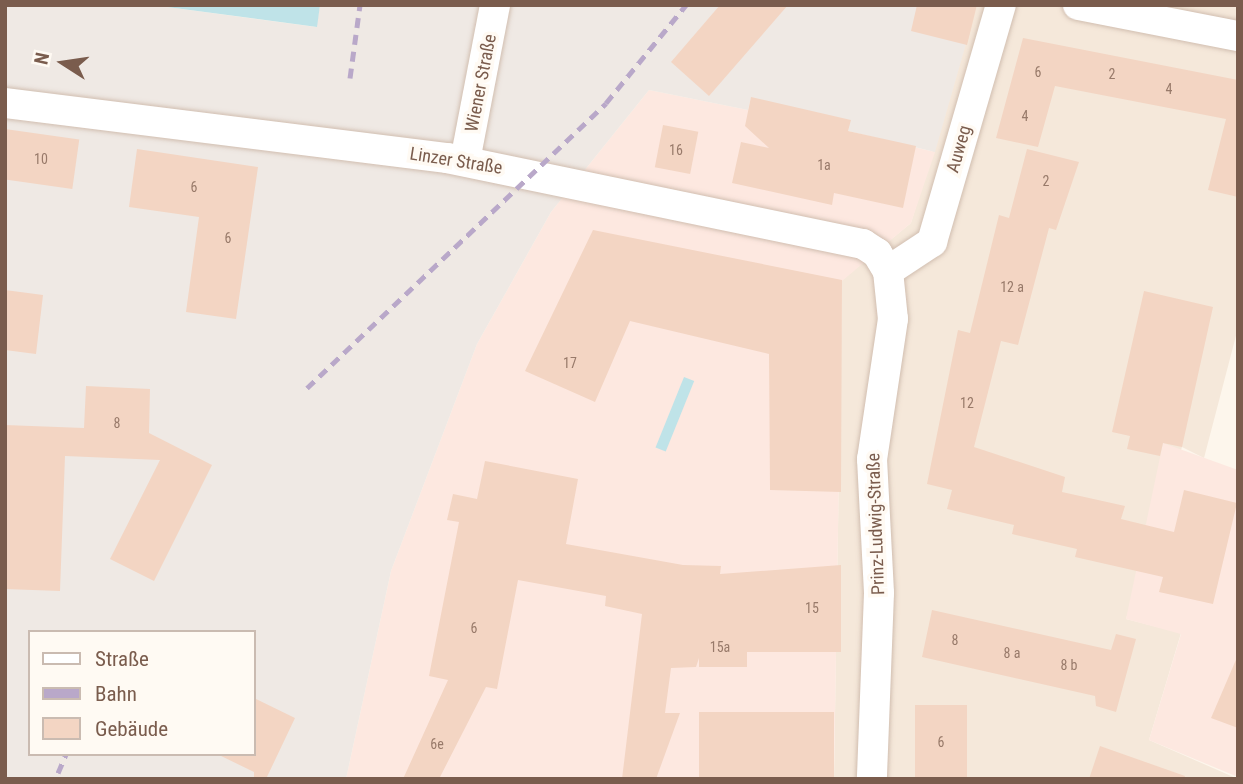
<!DOCTYPE html>
<html>
<head>
<meta charset="utf-8">
<style>
	body { margin:0 }
	#map { position:relative; width:1243px; height:784px; overflow:hidden; background:#fdf6ec; font-family:"Roboto Condensed",sans-serif }
	div>[style] { position:absolute }
	.residential>* { inset:0; background:#f5e8da }
	.commercial>* { inset:0; background:#fde8e0 }
	.industrial>* { inset:0; background:#efe9e4 }
	.water>* { inset:0; background:#bfe3e8; transform-origin:0 0 }
	.building>* { inset:0; background:#f3d5c3; transform-origin:0 0 }
	.roads { filter:drop-shadow(0 0 2px #d1beb0) drop-shadow(0 0 2px #d1beb0) }
	.street>* { height:30px; margin:-15px; padding:0 15px; transform-origin:15px; border-radius:15px; background:#fff }
	.rail>* { height:5px; margin-top:-2.5px; transform-origin:0; background:repeating-linear-gradient(90deg,#b9a8c9 0 10px,transparent 0 17px) }
	span { translate:-50% -50%; white-space:nowrap; text-align:center; line-height:1.15; -webkit-text-stroke:7px #fffaf3; paint-order:stroke }
	.number-label { font-size:14px; color:#987a6a }
	.number-label span { -webkit-text-stroke-width:0 }
	.street-label { font-size:18px; color:#7a5c4d }
	.frame { position:absolute; inset:0; border:7px solid #7a5c4d; pointer-events:none }
	.legend { position:absolute; left:28px; top:630px; width:228px; height:126px; box-sizing:border-box; background:#fffaf3; border:2px solid #cabbb1; margin:0; padding:9px 12px; list-style:none; font-size:21px; color:#7a5c4d }
	.legend li { display:flex; align-items:center; gap:14px; height:35px }
	.legend b { width:35px; border:2px solid #cabbb1 }
	.north { position:absolute; left:28px; top:28px; width:70px; height:70px; -webkit-text-stroke:5px #fffaf3; paint-order:stroke; rotate:282deg; font-size:19px; font-weight:700; line-height:28px; text-align:center; color:#7a5c4d }
	.north::after { content:''; display:block; margin:auto; width:24px; height:32px; background:#7a5c4d; clip-path:polygon(50% 0,100% 100%,50% 72%,0 100%) }
</style>
</head>
<body>
<div id="map">
	<div class="residential">
		<div style="clip-path:polygon(977px 5px,1238px 5px,1238px 328px,1204px 458px,1182px 447px,1126px 619px,1181px 633px,1149px 740px,1238px 779px,834px 779px,842px 280px,911px 223px)"></div>
	</div>
	<div class="commercial">
		<div style="clip-path:polygon(649px 90px,748px 110px,751px 97px,851px 120px,849px 132px,935px 152px,911px 223px,842px 281px,834px 779px,346px 779px,391px 571px,477px 344px,551px 212px)"></div>
		<div style="clip-path:polygon(1163px 443px,1238px 470px,1238px 777px,1149px 740px,1181px 634px,1126px 619px)"></div>
	</div>
	<div class="industrial">
		<div style="clip-path:polygon(evenodd,5px 5px,152px 5px,316px 27px,320px 5px,977px 5px,935px 152px,848px 131px,850px 120px,751px 98px,748px 110px,649px 90px,551px 212px,477px 344px,391px 571px,346px 779px,5px 779px,5px 5px,30px 632px,254px 632px,254px 754px,30px 754px,30px 632px)"></div>
	</div>
	<div class="water">
		<div style="clip-path:polygon(152px 5px,320px 5px,317px 27px)"></div>
		<div style="left:684px;top:377px;width:11px;height:76px;rotate:22deg"></div>
	</div>
	<div class="building">
		<div style="clip-path:polygon(720px 5px,788px 5px,709px 96px,671px 62px)"></div>
		<div style="clip-path:polygon(917px 5px,977px 5px,967px 45px,911px 31px)"></div>
		<div style="clip-path:polygon(1023px 38px,1238px 80px,1238px 197px,1208px 190px,1226px 119px,1055px 86px,1038px 147px,996px 138px)"></div>
		<div style="clip-path:polygon(751px 97px,851px 120px,848px 131px,916px 146px,903px 208px,834px 193px,832px 205px,732px 183px,741px 142px,769px 148px,745px 126px)"></div>
		<div style="left:663px;top:125px;width:36px;height:43px;rotate:11deg"></div>
		<div style="left:5px;top:129px;width:75px;height:50px;rotate:8deg"></div>
		<div style="clip-path:polygon(137px 149px,258px 167px,236px 319px,186px 312px,199px 217px,129px 207px)"></div>
		<div style="clip-path:polygon(1027px 149px,1079px 162px,1056px 230px,1049px 228px,1018px 345px,1001px 341px,974px 447px,1065px 477px,1062px 492px,1125px 506px,1121px 519px,1174px 532px,1184px 490px,1237px 503px,1213px 604px,1159px 592px,1163px 577px,1075px 557px,1077px 549px,1012px 534px,1014px 525px,947px 509px,952px 490px,927px 484px,958px 330px,970px 333px,999px 215px,1009px 218px)"></div>
		<div style="clip-path:polygon(593px 230px,842px 280px,841px 492px,770px 490px,769px 354px,630px 321px,595px 402px,525px 371px)"></div>
		<div style="clip-path:polygon(5px 290px,43px 295px,36px 354px,5px 350px)"></div>
		<div style="clip-path:polygon(1144px 291px,1213px 307px,1182px 447px,1163px 443px,1160px 456px,1127px 449px,1130px 436px,1112px 432px)"></div>
		<div style="clip-path:polygon(86px 386px,150px 389px,149px 433px,212px 465px,154px 581px,110px 559px,160px 460px,65px 456px,60px 591px,5px 589px,5px 425px,84px 428px)"></div>
		<div style="clip-path:polygon(485px 461px,578px 479px,566px 544px,683px 565px,721px 566px,720px 574px,841px 565px,841px 652px,747px 652px,747px 667px,699px 667px,699px 658px,696px 667px,671px 668px,665px 713px,680px 713px,656px 779px,622px 779px,642px 614px,605px 606px,606px 596px,518px 580px,497px 689px,486px 687px,439px 779px,403px 779px,448px 680px,429px 676px,459px 522px,447px 520px,453px 494px,477px 499px)"></div>
		<div style="clip-path:polygon(932px 610px,1111px 650px,1116px 634px,1136px 639px,1116px 712px,1096px 706px,1095px 696px,922px 657px)"></div>
		<div style="clip-path:polygon(1238px 655px,1238px 728px,1211px 718px)"></div>
		<div style="clip-path:polygon(254px 698px,295px 718px,266px 779px,254px 779px,254px 772px,217px 754px,254px 754px)"></div>
		<div style="left:915px;top:705px;width:52px;height:74px"></div>
		<div style="left:699px;top:712px;width:135px;height:67px"></div>
		<div style="clip-path:polygon(1100px 746px,1185px 776px,1184px 779px,1089px 779px)"></div>
	</div>
	<div class="roads">
		<div class="street">
			<div style="left:1078px;top:5px;width:163px;rotate:11deg"></div>
			<div style="left:5px;top:103px;width:445px;rotate:7.1deg"></div>
			<div style="left:447px;top:158px;width:425px;rotate:11.7deg"></div>
			<div style="left:863px;top:244px;width:17px;rotate:33deg"></div>
			<div style="left:877px;top:253px;width:21px;rotate:59deg"></div>
			<div style="left:888px;top:271px;width:48px;rotate:84.1deg"></div>
			<div style="left:893px;top:319px;width:142px;rotate:98.5deg"></div>
			<div style="left:872px;top:459px;width:134px;rotate:87deg"></div>
			<div style="left:879px;top:593px;width:186px;rotate:92.2deg"></div>
			<div style="left:465px;top:161px;width:159px;rotate:-79.1deg"></div>
			<div style="left:888px;top:271px;width:53px;rotate:-33.4deg"></div>
			<div style="left:932px;top:242px;width:247px;rotate:-73.8deg"></div>
		</div>
	</div>
	<div class="rail">
		<div style="left:350px;top:78px;width:74px;rotate:-82.2deg"></div>
		<div style="left:307px;top:388px;width:413px;rotate:-43.6deg"></div>
		<div style="left:606px;top:103px;width:127px;rotate:-50.8deg"></div>
		<div style="left:58px;top:773px;width:21px;rotate:-67deg"></div>
	</div>
	<div class="number-label">
		<span style="left:1038px;top:72px">6</span>
		<span style="left:1112px;top:74px">2</span>
		<span style="left:1169px;top:89px">4</span>
		<span style="left:1025px;top:116px">4</span>
		<span style="left:676px;top:150px">16</span>
		<span style="left:41px;top:159px">10</span>
		<span style="left:824px;top:165px">1a</span>
		<span style="left:1046px;top:181px">2</span>
		<span style="left:194px;top:187px">6</span>
		<span style="left:228px;top:238px">6</span>
		<span style="left:1012px;top:287px">12 a</span>
		<span style="left:570px;top:363px">17</span>
		<span style="left:967px;top:403px">12</span>
		<span style="left:117px;top:423px">8</span>
		<span style="left:812px;top:608px">15</span>
		<span style="left:474px;top:628px">6</span>
		<span style="left:955px;top:640px">8</span>
		<span style="left:720px;top:647px">15a</span>
		<span style="left:1012px;top:653px">8 a</span>
		<span style="left:1069px;top:665px">8 b</span>
		<span style="left:941px;top:742px">6</span>
		<span style="left:437px;top:744px">6e</span>
	</div>
	<div class="street-label">
		<span style="left:481px;top:83px;rotate:-79deg">Wiener Straße</span>
		<span style="left:959px;top:149px;rotate:-74deg">Auweg</span>
		<span style="left:456px;top:161px;rotate:9deg">Linzer Straße</span>
		<span style="left:876px;top:524px;rotate:-92deg">Prinz-Ludwig-Straße</span>
	</div>
	<div class="frame"></div>
	<ul class="legend">
	<li><b style="height:9px;background:#fff"></b>Straße</li>
	<li><b style="height:9px;background:#b9a8c9"></b>Bahn</li>
	<li><b style="height:19px;background:#f3d5c3"></b>Gebäude</li>
	</ul>
	<div class="north">N</div>
</div>
</body>
</html>
